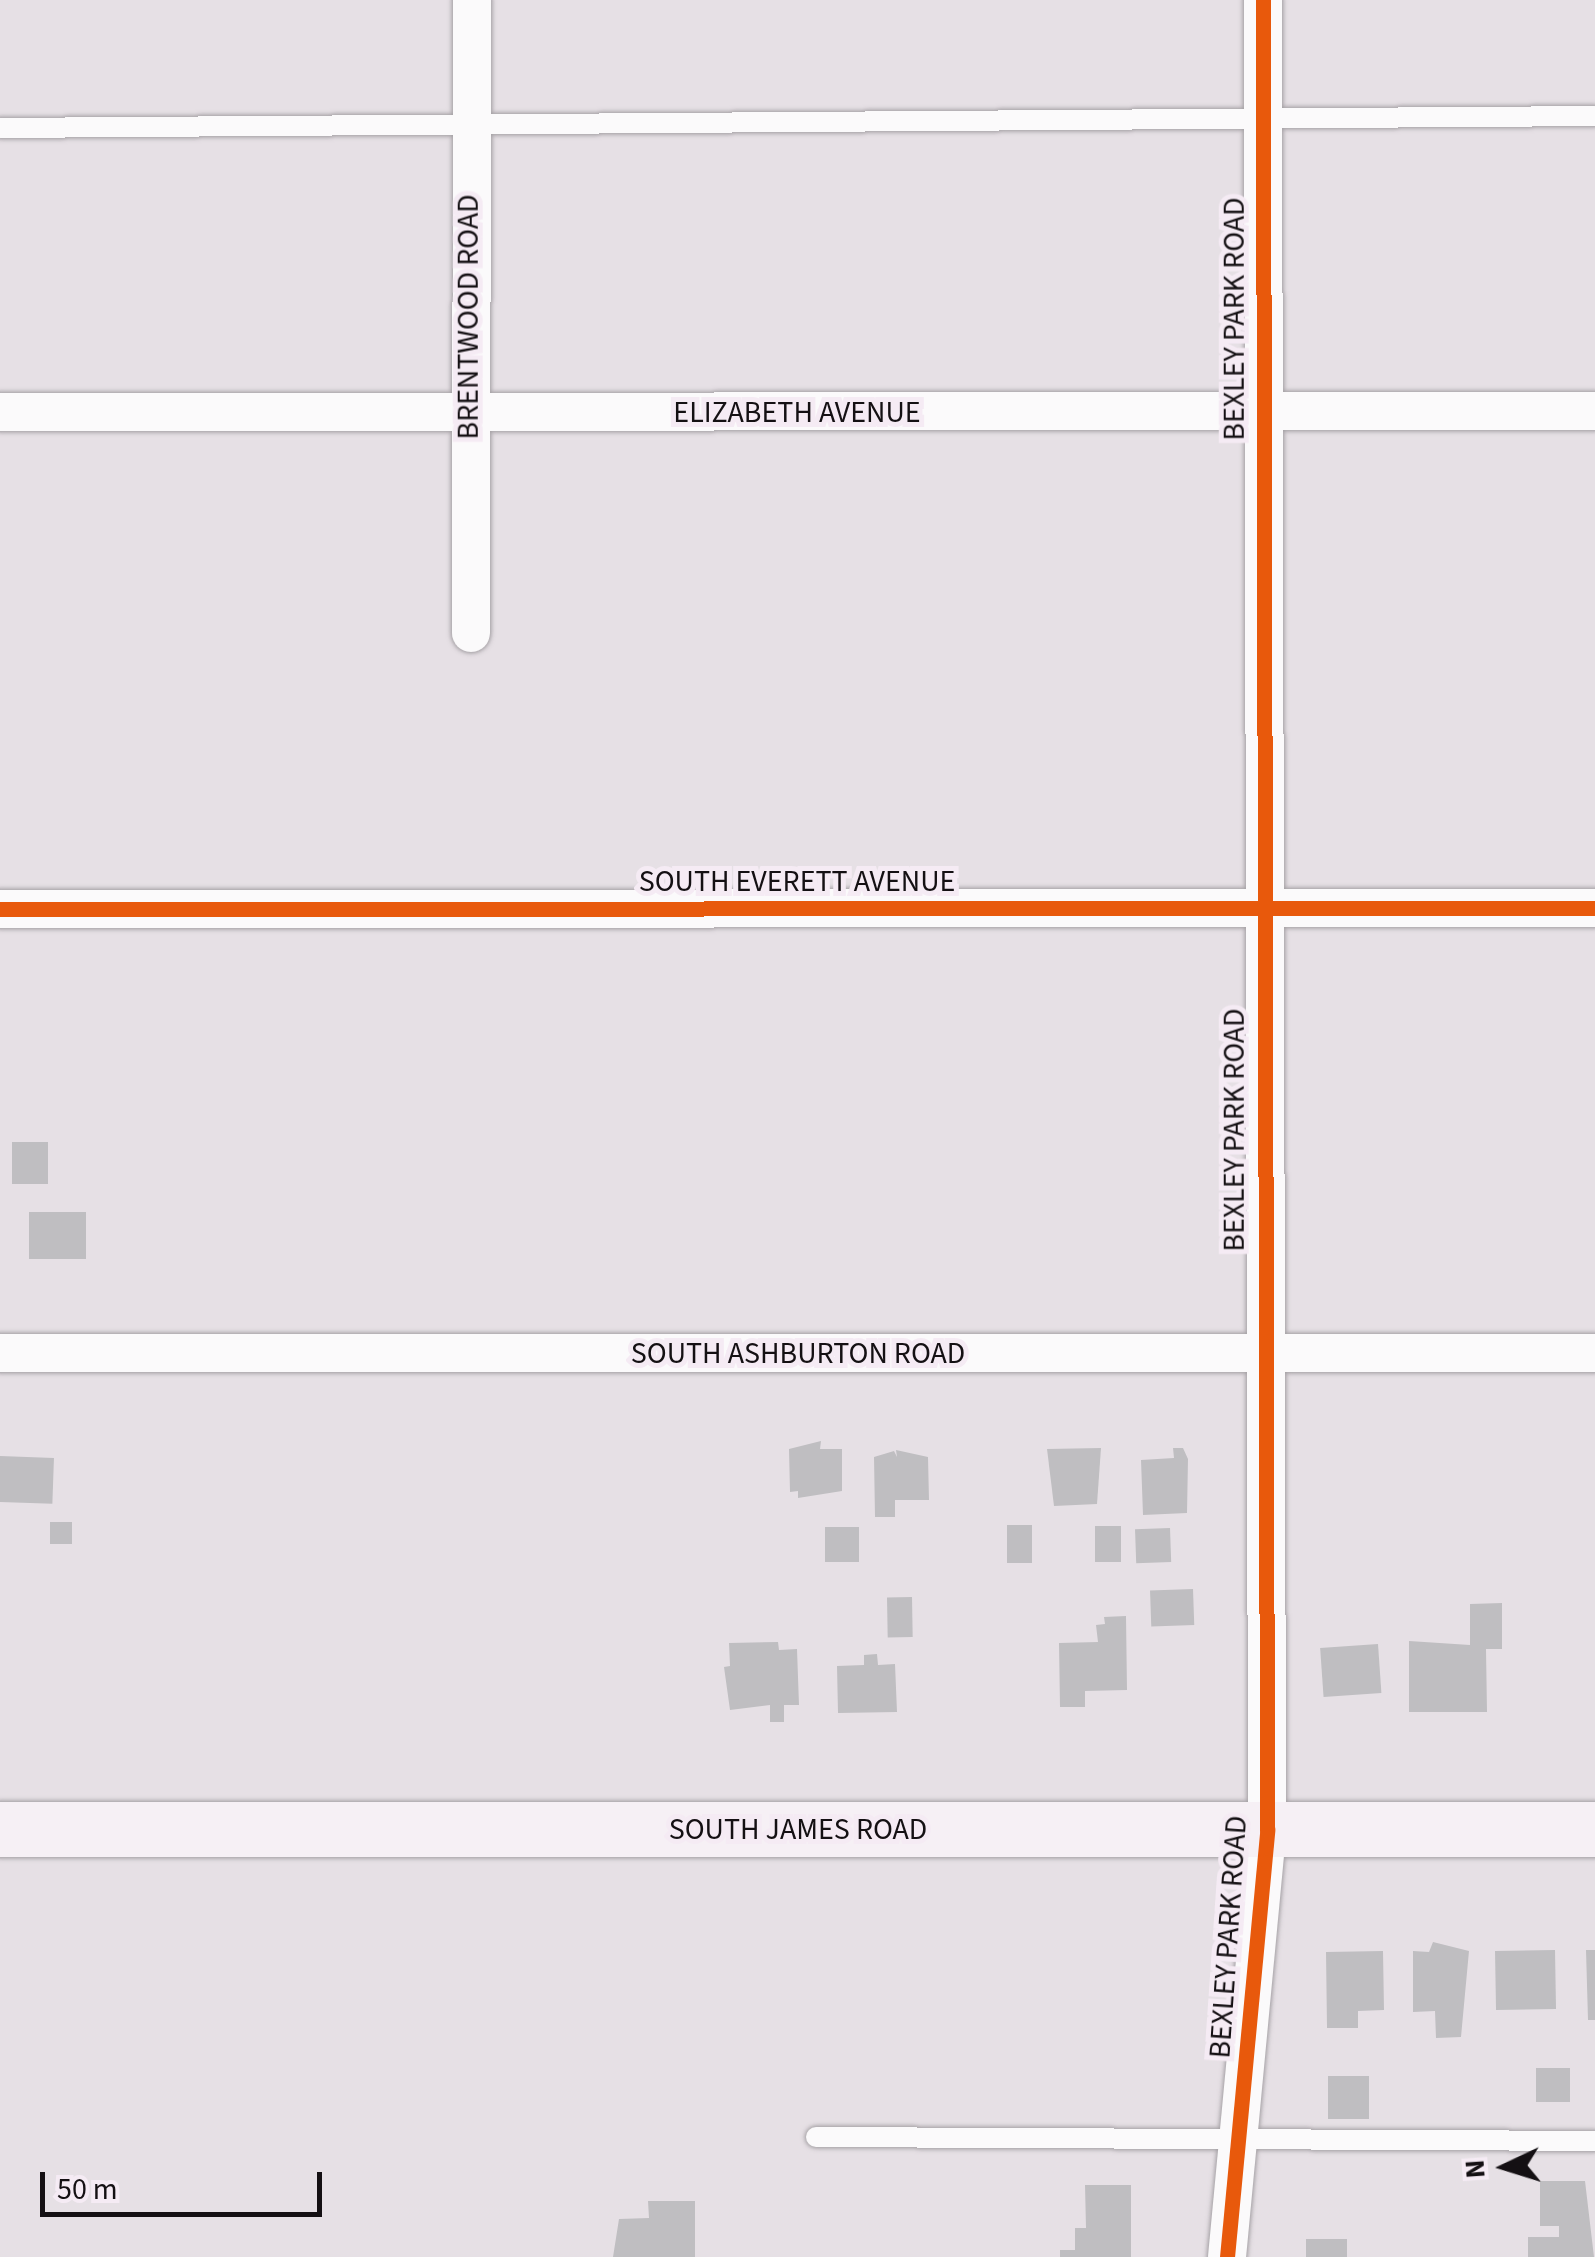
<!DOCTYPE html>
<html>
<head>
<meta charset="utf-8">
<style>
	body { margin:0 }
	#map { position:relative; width:1595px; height:2257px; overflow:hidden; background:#e6e0e5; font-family:"Source Sans 3",sans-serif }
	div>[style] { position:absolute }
	.building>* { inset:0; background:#bfbec1; transform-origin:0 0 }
	.roads { filter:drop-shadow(0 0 2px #a6a2a6) drop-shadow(0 0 2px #a6a2a6) }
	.service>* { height:20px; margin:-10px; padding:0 10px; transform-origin:10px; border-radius:10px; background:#fbfafb }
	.minor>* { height:38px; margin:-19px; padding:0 19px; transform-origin:19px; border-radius:19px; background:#fbfafb }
	.primary>* { height:55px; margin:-27.5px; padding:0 27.5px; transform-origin:27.5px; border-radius:27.5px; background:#f6f0f5 }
	.cycleway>* { height:15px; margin:-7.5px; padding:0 7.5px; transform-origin:7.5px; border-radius:7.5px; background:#e8590c }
	span { translate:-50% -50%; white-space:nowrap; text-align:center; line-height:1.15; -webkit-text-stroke:10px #f5ebf4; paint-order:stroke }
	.street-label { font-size:30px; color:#141013 }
	.north { position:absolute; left:1455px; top:2117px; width:100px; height:100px; -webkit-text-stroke:8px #f5ebf4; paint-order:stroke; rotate:266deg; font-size:28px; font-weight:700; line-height:40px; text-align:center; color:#141013 }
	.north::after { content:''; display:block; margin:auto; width:35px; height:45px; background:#141013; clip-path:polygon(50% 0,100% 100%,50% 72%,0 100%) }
	.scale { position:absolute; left:40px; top:2172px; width:282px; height:45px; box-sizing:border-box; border:5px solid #141013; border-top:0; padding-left:12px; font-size:30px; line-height:35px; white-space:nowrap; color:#141013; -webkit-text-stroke:8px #f5ebf4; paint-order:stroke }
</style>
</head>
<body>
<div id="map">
	<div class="building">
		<div style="left:12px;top:1142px;width:36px;height:42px"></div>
		<div style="left:86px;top:1212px;width:47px;height:57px;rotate:90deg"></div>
		<div style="clip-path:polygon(821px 1441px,820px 1449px,842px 1449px,842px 1491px,798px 1498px,798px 1491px,790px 1492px,789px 1449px)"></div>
		<div style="clip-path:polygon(1101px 1448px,1097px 1504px,1054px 1506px,1047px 1449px)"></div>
		<div style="clip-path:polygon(1173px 1448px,1183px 1448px,1188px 1459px,1187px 1513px,1143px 1515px,1141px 1460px,1174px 1458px)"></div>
		<div style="clip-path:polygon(896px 1450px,928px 1457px,929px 1500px,895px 1500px,895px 1517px,875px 1517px,874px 1457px,894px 1451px,897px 1457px)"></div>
		<div style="left:0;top:1456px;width:54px;height:46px;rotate:2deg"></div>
		<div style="left:50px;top:1522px;width:22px;height:22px"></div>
		<div style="left:1007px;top:1525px;width:25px;height:38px"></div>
		<div style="left:1095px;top:1526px;width:26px;height:36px"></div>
		<div style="left:825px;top:1527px;width:34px;height:35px"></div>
		<div style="left:1170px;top:1528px;width:34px;height:35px;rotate:88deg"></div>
		<div style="left:1193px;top:1589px;width:36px;height:43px;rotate:88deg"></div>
		<div style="left:912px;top:1597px;width:40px;height:25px;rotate:89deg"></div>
		<div style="clip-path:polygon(1502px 1603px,1502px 1649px,1486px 1649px,1487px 1712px,1409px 1712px,1409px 1641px,1470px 1645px,1470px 1604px)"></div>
		<div style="clip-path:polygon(1126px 1616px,1127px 1690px,1085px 1691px,1085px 1707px,1060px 1707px,1059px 1643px,1098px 1642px,1096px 1625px,1105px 1624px,1104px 1617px)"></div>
		<div style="clip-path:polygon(778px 1642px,779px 1650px,797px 1649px,799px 1705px,784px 1705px,784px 1722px,770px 1722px,770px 1705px,730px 1710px,724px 1667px,730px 1666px,729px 1643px)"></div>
		<div style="left:1378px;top:1644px;width:49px;height:58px;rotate:86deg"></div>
		<div style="clip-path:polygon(877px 1654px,878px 1665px,895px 1664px,897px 1712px,838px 1713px,837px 1666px,864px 1665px,864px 1655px)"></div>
		<div style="clip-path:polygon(1433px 1942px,1469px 1951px,1461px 2037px,1436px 2038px,1435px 2011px,1413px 2012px,1413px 1951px,1429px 1952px)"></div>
		<div style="left:1555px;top:1950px;width:59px;height:60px;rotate:89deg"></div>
		<div style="clip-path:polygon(1586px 1950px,1595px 1950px,1595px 2020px,1588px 2020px)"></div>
		<div style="clip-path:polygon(1383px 1951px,1384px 2010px,1358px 2011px,1358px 2028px,1327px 2028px,1326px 1952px)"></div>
		<div style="left:1570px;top:2068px;width:34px;height:34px;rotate:90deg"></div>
		<div style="left:1369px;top:2076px;width:43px;height:41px;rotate:90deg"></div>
		<div style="clip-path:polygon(1540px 2181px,1585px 2181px,1594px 2257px,1528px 2257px,1528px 2237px,1559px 2237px,1559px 2226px,1540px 2226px)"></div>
		<div style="clip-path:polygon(1085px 2185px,1131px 2185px,1131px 2257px,1060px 2257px,1060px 2250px,1075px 2250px,1075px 2228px,1086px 2228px)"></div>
		<div style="clip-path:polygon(648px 2201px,695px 2201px,695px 2257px,613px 2257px,619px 2219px,649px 2218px)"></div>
		<div style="left:1306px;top:2239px;width:41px;height:18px"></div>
	</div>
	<div class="roads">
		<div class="service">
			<div style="left:0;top:128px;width:1595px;rotate:-0.43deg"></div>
			<div style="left:816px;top:2137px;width:779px;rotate:0.29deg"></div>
		</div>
		<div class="minor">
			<div style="left:0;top:412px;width:1595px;rotate:-0.04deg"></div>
			<div style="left:471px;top:633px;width:633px;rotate:-89.91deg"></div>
			<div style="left:0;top:909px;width:1595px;rotate:-0.04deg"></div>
			<div style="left:0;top:1353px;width:1595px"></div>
			<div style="left:1227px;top:2257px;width:429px;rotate:-84.6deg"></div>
			<div style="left:1267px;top:1830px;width:1830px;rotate:-90.13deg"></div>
		</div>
		<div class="primary">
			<div style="left:0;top:1829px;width:1595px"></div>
		</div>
	</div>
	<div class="cycleway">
		<div style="left:0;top:909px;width:1595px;rotate:-0.04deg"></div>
		<div style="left:1227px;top:2257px;width:429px;rotate:-84.6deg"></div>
		<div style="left:1267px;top:1830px;width:1830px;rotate:-90.13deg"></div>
	</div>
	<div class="street-label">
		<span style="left:469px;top:317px;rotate:-90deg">BRENTWOOD ROAD</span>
		<span style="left:1235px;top:319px;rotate:-90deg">BEXLEY PARK ROAD</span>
		<span style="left:797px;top:413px">ELIZABETH AVENUE</span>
		<span style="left:797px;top:882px">SOUTH EVERETT AVENUE</span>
		<span style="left:1235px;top:1130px;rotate:-90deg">BEXLEY PARK ROAD</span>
		<span style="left:798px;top:1354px">SOUTH ASHBURTON ROAD</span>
		<span style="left:798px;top:1830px">SOUTH JAMES ROAD</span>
		<span style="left:1229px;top:1937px;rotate:-86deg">BEXLEY PARK ROAD</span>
	</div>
	<div class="north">N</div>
	<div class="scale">50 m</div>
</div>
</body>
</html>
